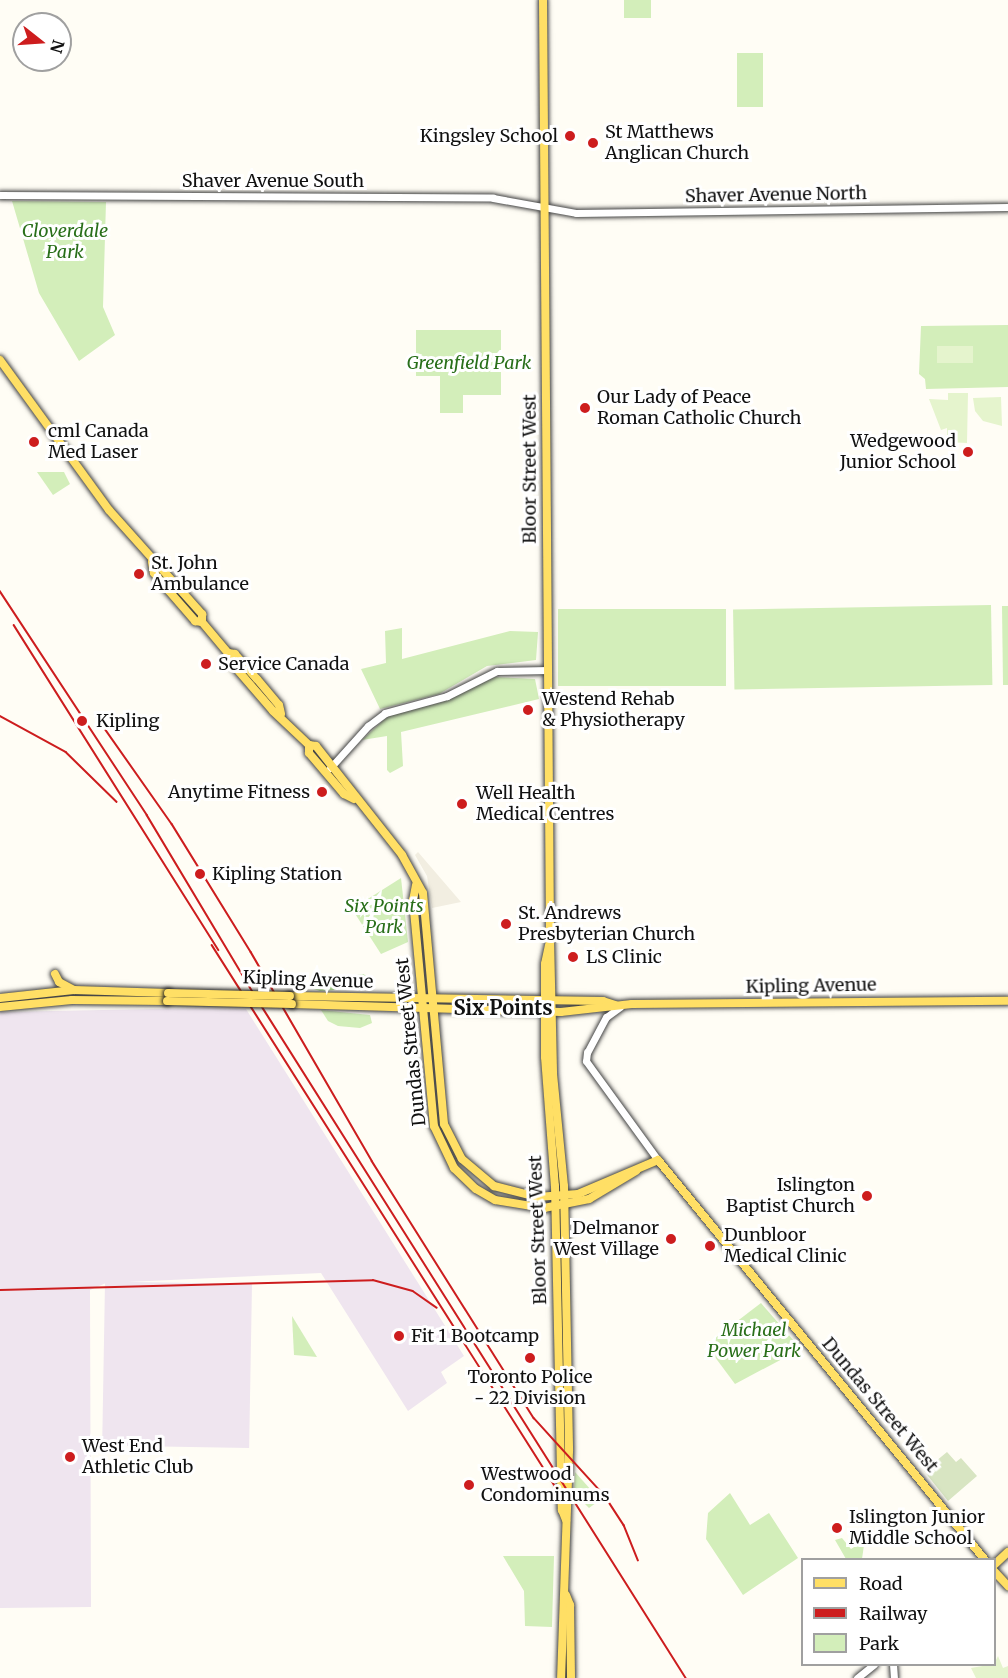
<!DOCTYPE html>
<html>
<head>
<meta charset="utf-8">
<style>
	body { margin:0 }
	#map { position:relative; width:1008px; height:1678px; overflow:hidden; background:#fffdf5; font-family:Merriweather,serif }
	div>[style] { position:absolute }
	.industrial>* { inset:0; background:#efe5ef; transform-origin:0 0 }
	.green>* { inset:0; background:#d3eeba; transform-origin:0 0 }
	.forest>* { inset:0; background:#b5e098 }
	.cemetery>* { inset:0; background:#d8e5c2 }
	.pitch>* { inset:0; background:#e5f4cd; transform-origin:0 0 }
	.plaza>* { inset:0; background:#f2eee1 }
	.roads { filter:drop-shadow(0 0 2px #444) drop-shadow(0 0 2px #444) }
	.minor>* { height:7px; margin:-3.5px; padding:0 3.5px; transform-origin:3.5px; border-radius:3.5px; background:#fff }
	.major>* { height:8px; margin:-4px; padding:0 4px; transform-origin:4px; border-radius:4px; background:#ffdf65 }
	.rail>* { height:1.5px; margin:-0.75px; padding:0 0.75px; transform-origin:0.75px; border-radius:0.75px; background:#cd1d1e }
	.bridges { filter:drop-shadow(0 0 2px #222) drop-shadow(0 0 2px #222) }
	.major-bridge>* { height:8px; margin:-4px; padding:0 4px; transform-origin:4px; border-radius:4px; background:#ffdf65 }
	.dots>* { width:16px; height:16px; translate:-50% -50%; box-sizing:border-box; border:3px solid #fff; border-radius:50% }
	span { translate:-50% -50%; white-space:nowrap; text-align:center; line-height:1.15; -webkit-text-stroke:6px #fff; paint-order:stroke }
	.poi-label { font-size:18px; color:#111 }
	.left { translate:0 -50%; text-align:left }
	.right { translate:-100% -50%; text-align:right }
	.street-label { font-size:18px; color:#111 }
	.park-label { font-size:18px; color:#296f1a; font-style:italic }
	.neighbourhood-label { font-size:20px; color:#111; font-weight:700 }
	.legend { position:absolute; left:801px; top:1558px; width:195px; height:108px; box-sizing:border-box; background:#fff; border:2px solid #a0a0a0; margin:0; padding:8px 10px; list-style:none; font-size:18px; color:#111 }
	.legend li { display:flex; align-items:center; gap:12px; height:30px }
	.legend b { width:30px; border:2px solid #a0a0a0 }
	.north { position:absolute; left:12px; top:12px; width:60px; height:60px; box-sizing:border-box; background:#fff; border:2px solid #a0a0a0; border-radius:50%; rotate:107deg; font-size:16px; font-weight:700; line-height:24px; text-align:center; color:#111 }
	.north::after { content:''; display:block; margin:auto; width:21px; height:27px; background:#cd1d1e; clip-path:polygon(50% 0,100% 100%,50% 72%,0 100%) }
</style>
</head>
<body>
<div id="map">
	<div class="industrial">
		<div style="clip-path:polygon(207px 1008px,246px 1009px,464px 1356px,441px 1372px,447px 1383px,408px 1411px,321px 1273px,106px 1283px,90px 1290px,91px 1607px,0 1608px,0 1012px)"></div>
		<div style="left:252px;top:1284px;width:164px;height:147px;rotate:91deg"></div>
	</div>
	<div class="green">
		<div style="left:624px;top:0;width:27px;height:18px"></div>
		<div style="left:763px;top:53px;width:54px;height:26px;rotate:90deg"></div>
		<div style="clip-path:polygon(12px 201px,106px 202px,103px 307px,115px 335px,79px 361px,39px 293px)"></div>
		<div style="clip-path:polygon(1008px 325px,1008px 387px,926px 389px,925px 379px,919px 374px,921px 326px)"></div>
		<div style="clip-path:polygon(416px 330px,501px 330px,501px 395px,463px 395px,463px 413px,440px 413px,440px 376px,416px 376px)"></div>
		<div style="clip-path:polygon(37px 472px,64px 472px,70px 484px,53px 495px)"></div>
		<div style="left:991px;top:605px;width:80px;height:258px;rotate:89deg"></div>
		<div style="clip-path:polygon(1002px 606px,1008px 606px,1008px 685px,1003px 685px)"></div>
		<div style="left:726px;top:609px;width:77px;height:168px;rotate:90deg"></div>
		<div style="clip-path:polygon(402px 628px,402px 659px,510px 631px,538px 632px,536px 660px,487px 666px,439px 694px,380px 709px,361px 669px,386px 663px,385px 631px)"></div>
		<div style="clip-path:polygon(495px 677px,535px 679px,539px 699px,401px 732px,403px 766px,390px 773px,387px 770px,387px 736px,362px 740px,388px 716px,442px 702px)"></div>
		<div style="clip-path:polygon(401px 878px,408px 942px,381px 954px,352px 909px)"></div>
		<div style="clip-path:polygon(321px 1010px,370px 1015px,372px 1023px,360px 1028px,338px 1026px,328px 1021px)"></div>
		<div style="clip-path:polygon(761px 1303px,801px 1349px,735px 1384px,706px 1345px)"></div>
		<div style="clip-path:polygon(292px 1316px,317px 1357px,294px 1355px)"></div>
		<div style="clip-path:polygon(575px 1472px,600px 1500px,589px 1508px,574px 1493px)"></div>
		<div style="clip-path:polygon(730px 1493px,750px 1525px,769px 1513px,798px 1558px,743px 1595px,706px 1539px,708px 1513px)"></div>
		<div style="clip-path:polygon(870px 1537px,877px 1537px,876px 1543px,864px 1545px,862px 1559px,846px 1559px,835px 1540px,842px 1538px,851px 1549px)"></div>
		<div style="clip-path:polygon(503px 1556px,554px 1556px,552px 1627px,525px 1626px,524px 1591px)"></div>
	</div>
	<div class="forest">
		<div style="clip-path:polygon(363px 974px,372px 979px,366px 988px,320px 991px,311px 988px,312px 982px)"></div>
	</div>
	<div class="cemetery">
		<div style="clip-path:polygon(947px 1452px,956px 1462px,961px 1458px,977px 1476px,948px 1501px,924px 1471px)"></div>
	</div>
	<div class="pitch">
		<div style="left:937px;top:346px;width:36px;height:17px"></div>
		<div style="clip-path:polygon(948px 393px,968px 393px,967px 443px,947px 442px,947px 428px,941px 430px,929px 399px,948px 400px)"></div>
		<div style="clip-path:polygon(1001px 397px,1002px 426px,983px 421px,975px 411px,973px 398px)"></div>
		<div style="clip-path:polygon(998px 1656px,1003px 1668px,1008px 1666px,1008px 1678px,976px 1678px,971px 1668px,994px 1664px)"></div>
	</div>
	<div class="plaza">
		<div style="clip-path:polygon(418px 852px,461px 902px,432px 908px,427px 876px,415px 855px)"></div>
	</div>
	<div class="roads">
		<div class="minor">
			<div style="left:0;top:195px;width:493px;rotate:0.3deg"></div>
			<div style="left:493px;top:198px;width:84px;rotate:10.2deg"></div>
			<div style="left:576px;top:213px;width:432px;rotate:-0.8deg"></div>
			<div style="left:330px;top:768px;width:57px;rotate:-47.9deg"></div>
			<div style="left:368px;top:726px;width:21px;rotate:-37deg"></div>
			<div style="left:385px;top:713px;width:64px;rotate:-15.3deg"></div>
			<div style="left:447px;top:696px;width:56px;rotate:-26.6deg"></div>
			<div style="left:497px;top:671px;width:51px;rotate:-1.1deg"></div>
			<div style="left:620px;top:1007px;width:17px;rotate:144deg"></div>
			<div style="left:606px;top:1017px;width:40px;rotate:118deg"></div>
			<div style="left:587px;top:1052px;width:9px;rotate:96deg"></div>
			<div style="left:586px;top:1061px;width:122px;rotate:54deg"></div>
			<div style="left:893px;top:1664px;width:14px;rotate:86deg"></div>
			<div style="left:857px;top:1678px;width:22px;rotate:-39deg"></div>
		</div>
		<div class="major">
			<div style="left:543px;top:0;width:939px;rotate:89.57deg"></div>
			<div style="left:550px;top:939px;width:135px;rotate:88.7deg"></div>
			<div style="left:553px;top:1074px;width:113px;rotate:84.4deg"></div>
			<div style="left:564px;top:1186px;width:265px;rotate:88.9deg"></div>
			<div style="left:569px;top:1451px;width:227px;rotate:92deg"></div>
			<div style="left:0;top:360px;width:185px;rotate:54deg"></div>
			<div style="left:109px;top:510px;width:140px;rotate:48.2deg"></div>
			<div style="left:202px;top:614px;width:8px;rotate:90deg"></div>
			<div style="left:202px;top:622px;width:40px;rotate:50deg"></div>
			<div style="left:228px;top:653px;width:7px;rotate:82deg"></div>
			<div style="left:229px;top:660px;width:67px;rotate:49.2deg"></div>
			<div style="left:273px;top:711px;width:50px;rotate:43.4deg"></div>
			<div style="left:309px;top:745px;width:7px;rotate:8deg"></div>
			<div style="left:316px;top:746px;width:139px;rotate:51.7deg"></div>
			<div style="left:402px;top:855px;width:43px;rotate:61.1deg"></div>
			<div style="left:423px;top:893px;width:232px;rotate:84.8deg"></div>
			<div style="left:444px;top:1124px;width:39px;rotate:63deg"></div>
			<div style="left:462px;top:1159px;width:42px;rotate:40.2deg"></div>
			<div style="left:494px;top:1186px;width:44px;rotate:14.3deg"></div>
			<div style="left:537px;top:1197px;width:41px;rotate:-4.2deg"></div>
			<div style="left:578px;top:1194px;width:87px;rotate:-23deg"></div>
			<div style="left:658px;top:1160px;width:517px;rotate:50.73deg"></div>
			<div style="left:152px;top:562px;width:11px;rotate:80deg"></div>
			<div style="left:154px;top:573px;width:23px;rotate:50deg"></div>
			<div style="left:169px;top:591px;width:40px;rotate:49deg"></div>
			<div style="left:195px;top:621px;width:7px;rotate:8deg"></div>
			<div style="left:228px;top:653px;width:7px;rotate:8deg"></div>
			<div style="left:235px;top:654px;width:33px;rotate:49deg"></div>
			<div style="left:257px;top:679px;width:34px;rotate:50deg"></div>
			<div style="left:279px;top:705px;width:9px;rotate:77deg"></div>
			<div style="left:309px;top:745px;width:8px;rotate:90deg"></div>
			<div style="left:309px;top:753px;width:54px;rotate:49.5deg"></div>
			<div style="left:344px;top:794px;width:11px;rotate:27deg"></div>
			<div style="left:416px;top:885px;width:15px;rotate:101deg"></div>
			<div style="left:413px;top:900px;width:227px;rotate:84.7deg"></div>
			<div style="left:434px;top:1126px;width:47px;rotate:64.5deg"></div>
			<div style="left:454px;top:1168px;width:30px;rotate:44deg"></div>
			<div style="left:476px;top:1189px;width:22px;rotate:30deg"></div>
			<div style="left:495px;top:1200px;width:50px;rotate:9.3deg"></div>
			<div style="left:544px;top:1208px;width:46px;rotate:-11.3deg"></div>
			<div style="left:589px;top:1199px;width:55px;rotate:-30.8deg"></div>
			<div style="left:549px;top:945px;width:19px;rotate:102deg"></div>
			<div style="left:545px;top:964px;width:93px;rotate:90deg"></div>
			<div style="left:545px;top:1057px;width:129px;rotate:85.6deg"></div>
			<div style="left:555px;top:1186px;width:324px;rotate:88.8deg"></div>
			<div style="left:562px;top:1510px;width:11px;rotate:68deg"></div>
			<div style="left:55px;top:974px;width:9px;rotate:63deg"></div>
			<div style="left:59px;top:982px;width:17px;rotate:28deg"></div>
			<div style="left:290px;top:996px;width:313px;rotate:0.9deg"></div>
			<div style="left:603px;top:1001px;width:13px;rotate:18deg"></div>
			<div style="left:0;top:998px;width:74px;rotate:-6.2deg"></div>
			<div style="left:74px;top:990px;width:94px;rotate:1.8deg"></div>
			<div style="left:292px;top:1004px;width:269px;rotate:1.7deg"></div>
			<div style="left:561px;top:1012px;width:71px;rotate:-6.4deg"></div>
			<div style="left:632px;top:1004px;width:376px;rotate:-0.5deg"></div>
			<div style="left:0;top:1007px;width:72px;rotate:-5.6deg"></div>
			<div style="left:72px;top:1000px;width:95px;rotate:0.6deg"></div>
			<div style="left:994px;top:1565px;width:19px;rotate:-43deg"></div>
			<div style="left:994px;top:1571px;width:21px;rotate:47deg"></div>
			<div style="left:566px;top:1595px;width:11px;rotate:68deg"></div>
			<div style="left:570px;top:1605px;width:73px;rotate:89.2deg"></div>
		</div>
	</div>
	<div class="rail">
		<div style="left:0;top:591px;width:268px;rotate:56.7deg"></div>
		<div style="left:147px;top:815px;width:212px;rotate:59.1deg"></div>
		<div style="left:256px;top:997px;width:805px;rotate:57.73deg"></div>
		<div style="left:14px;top:625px;width:384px;rotate:57.8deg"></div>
		<div style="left:0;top:716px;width:75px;rotate:28.6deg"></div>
		<div style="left:66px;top:752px;width:71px;rotate:44.4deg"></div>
		<div style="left:96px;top:716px;width:132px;rotate:54.9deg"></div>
		<div style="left:172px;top:824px;width:150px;rotate:58.3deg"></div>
		<div style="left:251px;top:952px;width:241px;rotate:59.9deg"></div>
		<div style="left:372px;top:1161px;width:304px;rotate:57.8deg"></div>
		<div style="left:534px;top:1418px;width:105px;rotate:47.7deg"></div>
		<div style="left:605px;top:1496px;width:35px;rotate:57deg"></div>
		<div style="left:624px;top:1525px;width:38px;rotate:68deg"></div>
		<div style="left:212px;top:945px;width:644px;rotate:57.62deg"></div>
		<div style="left:0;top:1290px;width:373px;rotate:-1.5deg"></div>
		<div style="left:373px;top:1280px;width:41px;rotate:15.4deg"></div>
		<div style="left:413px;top:1291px;width:29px;rotate:35deg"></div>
	</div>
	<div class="bridges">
		<div class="major-bridge">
			<div style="left:168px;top:993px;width:122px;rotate:1.4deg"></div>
			<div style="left:167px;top:1001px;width:125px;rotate:1.4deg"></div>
		</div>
	</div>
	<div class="dots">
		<div style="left:570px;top:136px;background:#cd1d1e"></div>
		<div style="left:593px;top:143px;background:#cd1d1e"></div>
		<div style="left:585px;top:408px;background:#cd1d1e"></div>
		<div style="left:34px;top:442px;background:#cd1d1e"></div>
		<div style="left:968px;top:452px;background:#cd1d1e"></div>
		<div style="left:139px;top:574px;background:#cd1d1e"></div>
		<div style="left:206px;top:664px;background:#cd1d1e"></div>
		<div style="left:528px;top:710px;background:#cd1d1e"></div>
		<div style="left:82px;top:721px;background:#cd1d1e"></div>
		<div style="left:322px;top:792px;background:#cd1d1e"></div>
		<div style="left:462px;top:804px;background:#cd1d1e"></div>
		<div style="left:200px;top:874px;background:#cd1d1e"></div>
		<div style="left:506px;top:924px;background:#cd1d1e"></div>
		<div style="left:573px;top:957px;background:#cd1d1e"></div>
		<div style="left:867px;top:1196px;background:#cd1d1e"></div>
		<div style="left:671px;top:1239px;background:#cd1d1e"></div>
		<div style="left:710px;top:1246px;background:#cd1d1e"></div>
		<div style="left:399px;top:1336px;background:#cd1d1e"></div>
		<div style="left:530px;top:1358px;background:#cd1d1e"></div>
		<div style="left:70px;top:1457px;background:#cd1d1e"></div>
		<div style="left:469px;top:1485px;background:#cd1d1e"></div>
		<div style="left:837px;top:1528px;background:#cd1d1e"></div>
	</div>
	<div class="poi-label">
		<span class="left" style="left:605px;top:143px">St Matthews<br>Anglican Church</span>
		<span class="right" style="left:558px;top:136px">Kingsley School</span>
		<span class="left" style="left:597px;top:408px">Our Lady of Peace<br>Roman Catholic Church</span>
		<span class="left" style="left:48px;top:442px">cml Canada<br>Med Laser</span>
		<span class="right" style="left:956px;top:452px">Wedgewood<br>Junior School</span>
		<span class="left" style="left:151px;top:574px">St. John<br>Ambulance</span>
		<span class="left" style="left:218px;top:664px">Service Canada</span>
		<span class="left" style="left:542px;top:710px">Westend Rehab<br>&amp; Physiotherapy</span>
		<span class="left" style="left:96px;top:721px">Kipling</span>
		<span class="right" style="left:310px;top:792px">Anytime Fitness</span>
		<span class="left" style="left:476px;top:804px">Well Health<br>Medical Centres</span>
		<span class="left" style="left:212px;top:874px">Kipling Station</span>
		<span class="left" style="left:518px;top:924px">St. Andrews<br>Presbyterian Church</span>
		<span class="left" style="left:586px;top:957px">LS Clinic</span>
		<span class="right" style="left:855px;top:1196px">Islington<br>Baptist Church</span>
		<span class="right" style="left:659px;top:1239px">Delmanor<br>West Village</span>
		<span class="left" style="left:724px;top:1246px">Dunbloor<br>Medical Clinic</span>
		<span class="left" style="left:411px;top:1336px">Fit 1 Bootcamp</span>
		<span style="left:530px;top:1388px">Toronto Police<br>- 22 Division</span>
		<span class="left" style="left:82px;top:1457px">West End<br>Athletic Club</span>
		<span class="left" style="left:481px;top:1485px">Westwood<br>Condominums</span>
		<span class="left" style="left:849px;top:1528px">Islington Junior<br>Middle School</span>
	</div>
	<div class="street-label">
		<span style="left:273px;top:181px">Shaver Avenue South</span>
		<span style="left:776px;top:195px;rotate:-1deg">Shaver Avenue North</span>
		<span style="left:530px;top:469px;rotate:-90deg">Bloor Street West</span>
		<span style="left:308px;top:980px;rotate:2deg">Kipling Avenue</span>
		<span style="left:811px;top:986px;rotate:-1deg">Kipling Avenue</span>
		<span style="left:411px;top:1042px;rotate:-96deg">Dundas Street West</span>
		<span style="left:538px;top:1230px;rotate:-92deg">Bloor Street West</span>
		<span style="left:880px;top:1405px;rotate:50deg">Dundas Street West</span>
	</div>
	<div class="park-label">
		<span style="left:65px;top:242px">Cloverdale<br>Park</span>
		<span style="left:469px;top:363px">Greenfield Park</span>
		<span style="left:384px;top:917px">Six Points<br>Park</span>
		<span style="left:754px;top:1341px">Michael<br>Power Park</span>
	</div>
	<div class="neighbourhood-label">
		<span style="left:503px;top:1007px">Six Points</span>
	</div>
	<ul class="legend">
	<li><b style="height:8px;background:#ffdf65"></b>Road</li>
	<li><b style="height:8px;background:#cd1d1e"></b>Railway</li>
	<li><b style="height:16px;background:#d3eeba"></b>Park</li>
	</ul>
	<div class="north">N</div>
</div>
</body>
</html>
